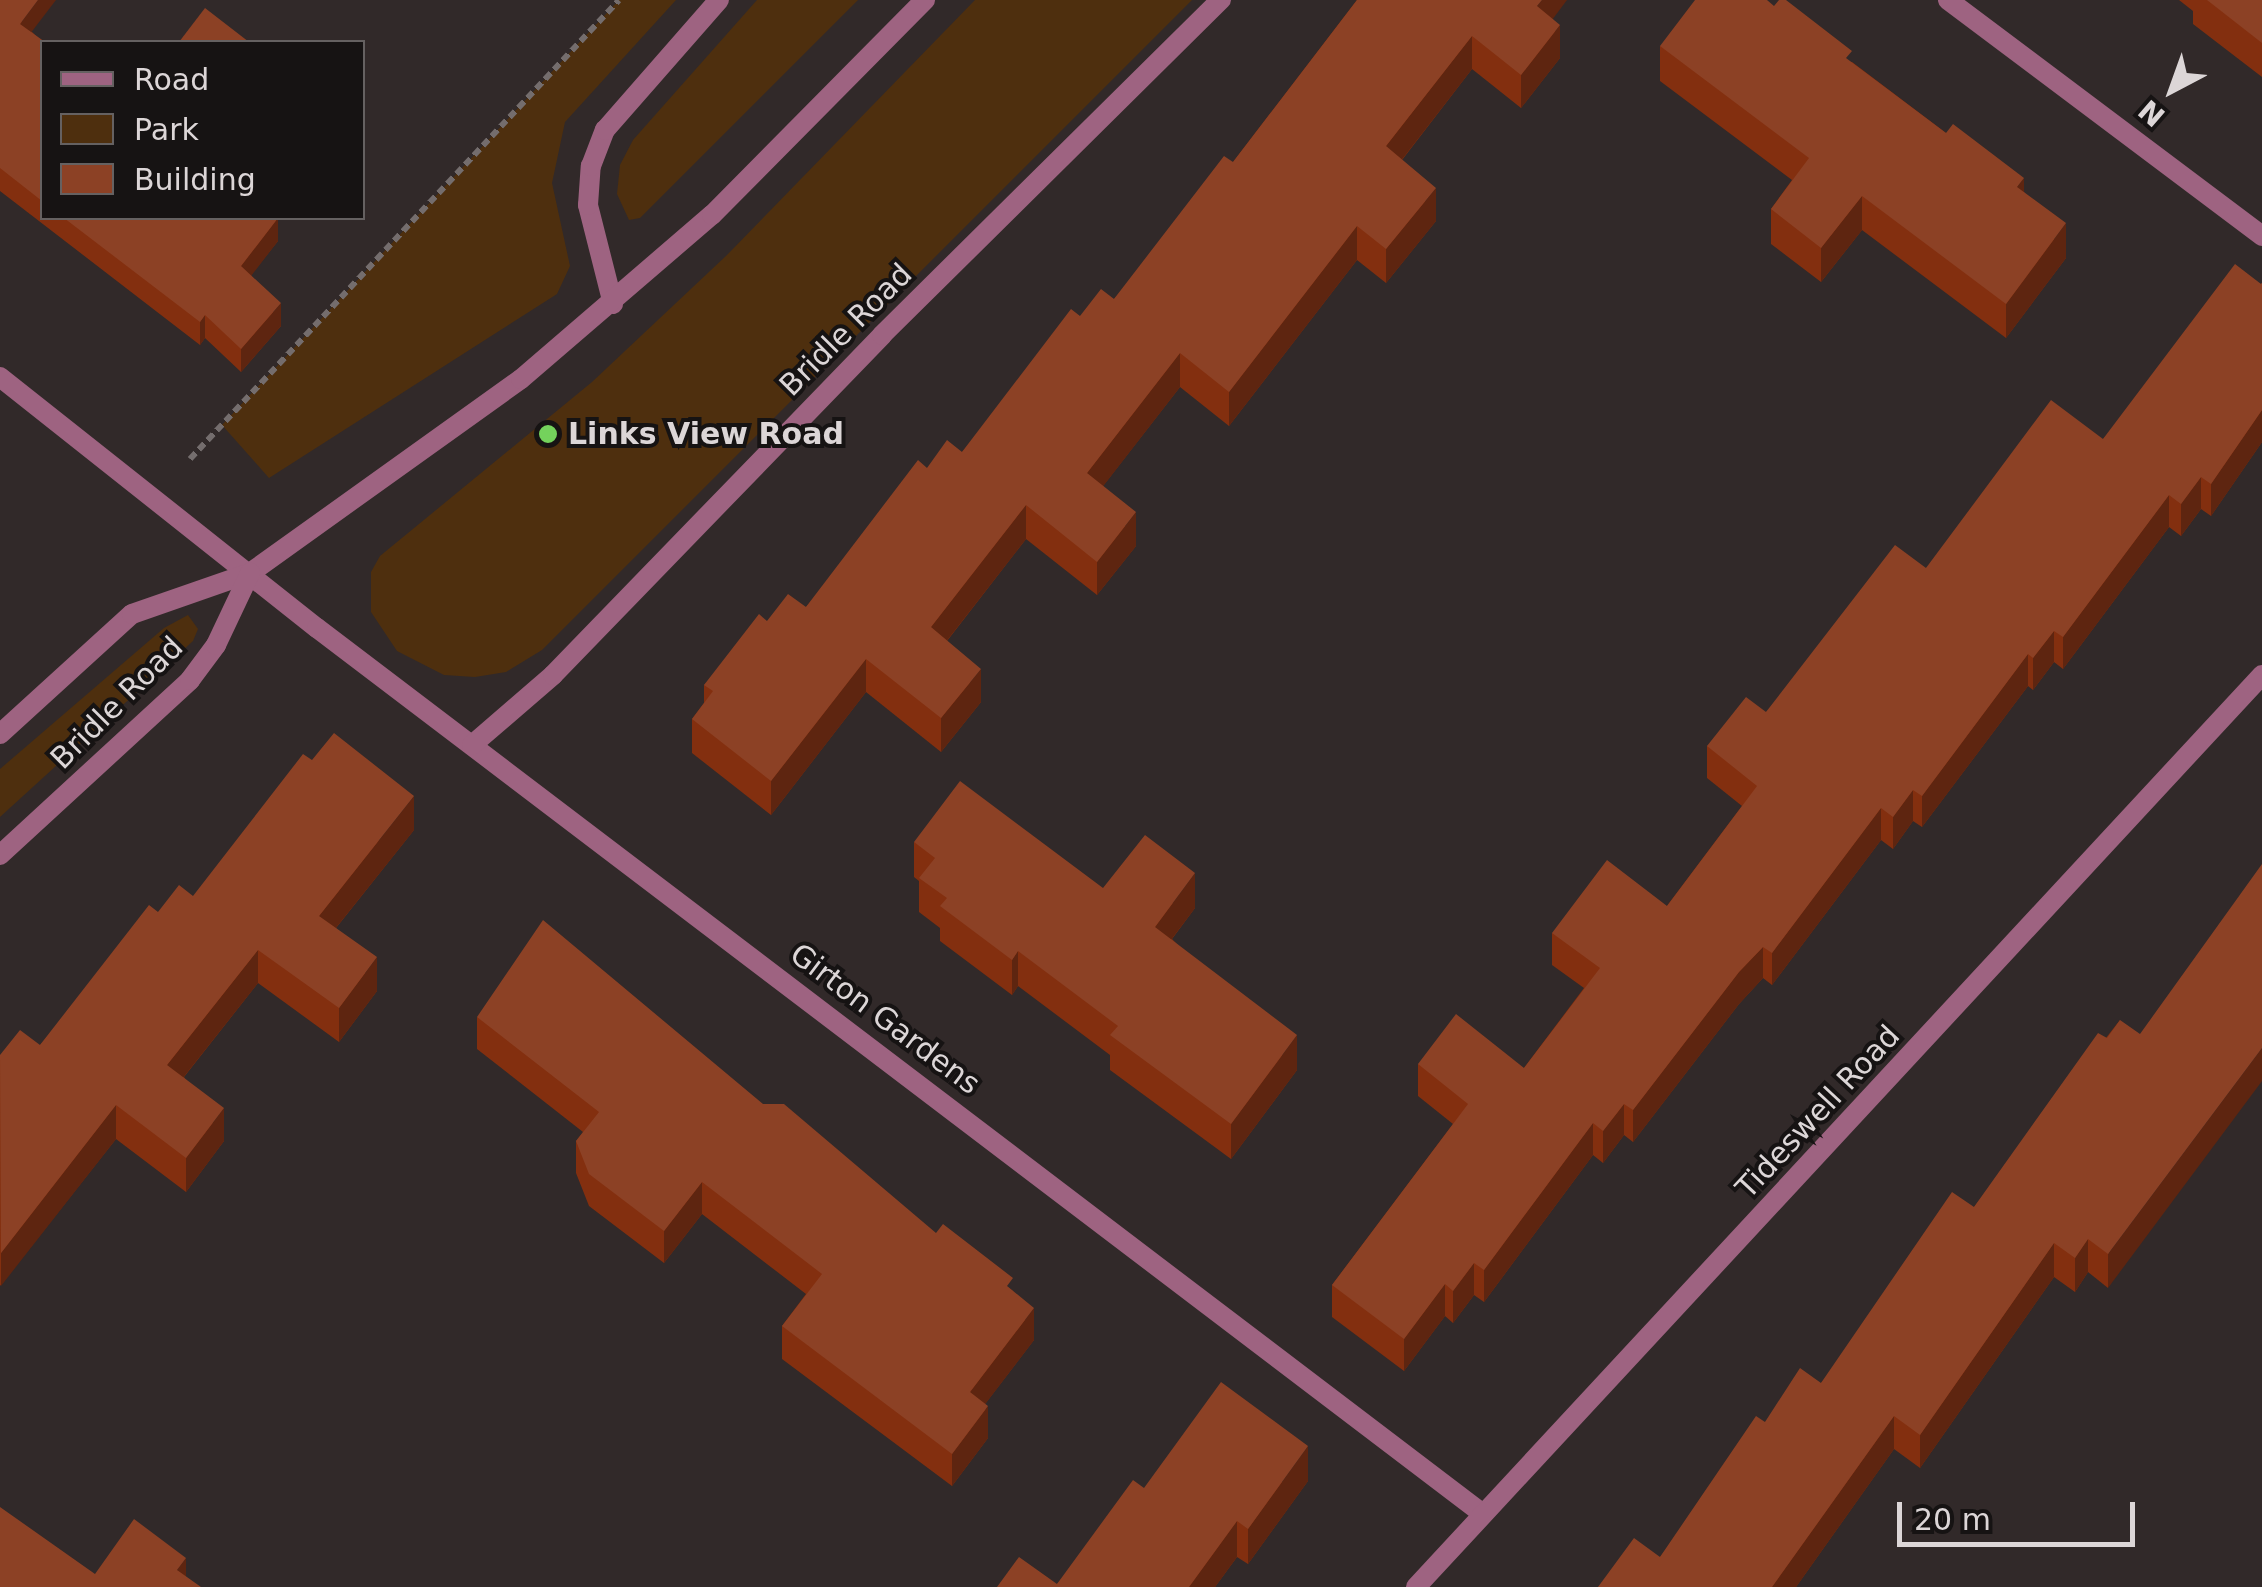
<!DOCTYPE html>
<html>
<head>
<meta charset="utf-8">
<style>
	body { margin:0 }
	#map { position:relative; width:2262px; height:1587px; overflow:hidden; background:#312929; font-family:"DejaVu Sans",sans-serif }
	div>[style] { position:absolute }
	.green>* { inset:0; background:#4e2f0e }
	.path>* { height:6px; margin-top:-3px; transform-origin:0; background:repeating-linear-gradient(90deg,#746d6d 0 8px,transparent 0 13px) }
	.street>* { height:20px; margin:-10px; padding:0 10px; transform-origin:10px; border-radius:10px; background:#9e6381 }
	.wall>* { inset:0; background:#832f0f }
	.shaded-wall>* { inset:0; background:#5e2510 }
	.building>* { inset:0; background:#8c4125 }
	.dots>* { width:28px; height:28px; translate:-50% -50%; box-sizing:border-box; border:5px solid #161313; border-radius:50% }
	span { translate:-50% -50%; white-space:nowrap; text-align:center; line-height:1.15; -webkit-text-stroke:8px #161313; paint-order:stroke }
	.street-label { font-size:30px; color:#dcd6d7 }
	.poi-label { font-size:30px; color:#dcd6d7; font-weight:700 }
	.left { translate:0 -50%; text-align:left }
	.legend { position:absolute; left:40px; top:40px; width:325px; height:180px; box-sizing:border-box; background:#161313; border:2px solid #656161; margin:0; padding:12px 18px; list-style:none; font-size:30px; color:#dcd6d7 }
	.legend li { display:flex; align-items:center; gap:20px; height:50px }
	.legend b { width:50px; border:2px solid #656161 }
	.north { position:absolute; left:2122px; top:40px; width:100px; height:100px; -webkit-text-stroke:8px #161313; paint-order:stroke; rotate:221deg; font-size:28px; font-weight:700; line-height:40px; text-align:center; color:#dcd6d7 }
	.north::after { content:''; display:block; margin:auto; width:35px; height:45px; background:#dcd6d7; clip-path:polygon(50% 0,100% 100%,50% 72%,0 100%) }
	.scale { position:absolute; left:1897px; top:1502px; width:238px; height:45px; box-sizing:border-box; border:5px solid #dcd6d7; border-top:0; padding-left:12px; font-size:30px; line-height:35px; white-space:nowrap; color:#dcd6d7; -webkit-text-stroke:8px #161313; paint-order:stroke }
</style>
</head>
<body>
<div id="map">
	<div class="green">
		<div style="clip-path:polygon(619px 0,676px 0,565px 122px,552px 183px,570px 266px,557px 294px,269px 478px,222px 425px)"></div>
		<div style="clip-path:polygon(757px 0,858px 0,640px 218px,629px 220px,617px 194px,620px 165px,633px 140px)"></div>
		<div style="clip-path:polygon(975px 0,1192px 0,542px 650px,506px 672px,475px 677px,444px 675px,397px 651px,371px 612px,371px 572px,380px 556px,592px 382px,727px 255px)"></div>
		<div style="clip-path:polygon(188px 615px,198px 629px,193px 641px,0 817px,0 769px,164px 628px)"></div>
	</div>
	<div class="path">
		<div style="left:190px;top:459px;width:628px;rotate:-46.93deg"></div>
	</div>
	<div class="street">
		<div style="left:1948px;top:0;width:393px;rotate:36.9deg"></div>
		<div style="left:613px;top:304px;width:102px;rotate:-104.2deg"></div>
		<div style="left:588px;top:205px;width:39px;rotate:-86deg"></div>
		<div style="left:591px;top:166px;width:39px;rotate:-69deg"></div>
		<div style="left:605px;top:130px;width:173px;rotate:-48.8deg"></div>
		<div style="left:0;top:377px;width:404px;rotate:38.4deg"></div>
		<div style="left:317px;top:628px;width:1464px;rotate:37.23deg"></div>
		<div style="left:0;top:734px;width:178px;rotate:-42.3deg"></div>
		<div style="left:132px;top:614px;width:125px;rotate:-19.2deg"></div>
		<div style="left:250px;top:573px;width:333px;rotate:-35.6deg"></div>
		<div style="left:521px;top:379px;width:252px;rotate:-40.7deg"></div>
		<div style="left:712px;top:215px;width:303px;rotate:-45.3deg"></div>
		<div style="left:472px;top:745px;width:107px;rotate:-40.8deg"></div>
		<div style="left:553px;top:675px;width:473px;rotate:-45.9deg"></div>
		<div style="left:882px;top:335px;width:477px;rotate:-44.7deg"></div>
		<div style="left:0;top:855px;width:258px;rotate:-42.6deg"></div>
		<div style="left:190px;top:680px;width:44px;rotate:-53.4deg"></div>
		<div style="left:216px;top:645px;width:80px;rotate:-64.7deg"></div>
		<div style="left:1416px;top:1587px;width:1244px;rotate:-47.15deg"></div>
	</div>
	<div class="wall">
		<div style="clip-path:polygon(0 0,42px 42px,42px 218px,276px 218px,278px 241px,251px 275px,281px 326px,241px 372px,205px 338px,200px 345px,0 191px)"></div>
		<div style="clip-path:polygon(1357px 0,1553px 19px,1560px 58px,1521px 108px,1472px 69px,1402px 160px,1436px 221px,1386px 283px,1357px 260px,1229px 426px,1180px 387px,1103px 486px,1136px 546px,1097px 595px,1026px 539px,947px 641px,981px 702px,941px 752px,866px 692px,771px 815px,692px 753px,692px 719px,704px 703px,704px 685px,767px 621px,806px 607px,927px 468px,962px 452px,1080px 316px,1114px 299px,1233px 162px)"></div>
		<div style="clip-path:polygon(2179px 0,2262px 0,2262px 77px,2193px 24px,2193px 11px)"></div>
		<div style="clip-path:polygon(1660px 46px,1852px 62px,2024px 192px,2066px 258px,2006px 338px,1862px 230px,1821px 282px,1771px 244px,1771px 209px,1792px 180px,1660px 81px)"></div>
		<div style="clip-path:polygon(2262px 283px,2262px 442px,2211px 516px,2201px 509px,2181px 536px,2169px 527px,2063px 669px,2054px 662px,2033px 690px,2028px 686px,1922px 827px,1913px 821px,1893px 849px,1881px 840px,1772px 985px,1763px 978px,1739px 1004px,1633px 1142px,1624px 1135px,1603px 1163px,1593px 1155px,1484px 1302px,1474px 1295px,1453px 1323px,1445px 1316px,1404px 1371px,1332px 1317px,1332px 1285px,1453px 1124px,1418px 1096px,1418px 1064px,1524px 1068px,1584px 988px,1552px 965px,1552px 933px,1667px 906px,1742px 806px,1707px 778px,1707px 746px,1766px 712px,1926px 568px,2103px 439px)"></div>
		<div style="clip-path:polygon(414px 830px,336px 928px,377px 991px,339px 1042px,258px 983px,184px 1077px,224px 1141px,186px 1192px,116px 1139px,0 1286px,0 1055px,40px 1045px,158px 912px,193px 896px)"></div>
		<div style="clip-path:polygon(914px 842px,1103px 888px,1195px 908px,1172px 939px,1297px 1070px,1231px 1159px,1110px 1070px,1110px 1055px,1018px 986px,1012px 995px,940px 941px,940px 928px,919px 912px,919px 881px,914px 877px)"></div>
		<div style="clip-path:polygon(477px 1017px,763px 1104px,1013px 1291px,1034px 1340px,985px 1404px,988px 1438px,952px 1486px,782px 1359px,782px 1326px,806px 1294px,702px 1214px,664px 1263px,589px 1206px,576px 1173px,576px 1141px,583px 1132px,477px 1049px)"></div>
		<div style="clip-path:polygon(2120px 1020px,2108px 1288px,2088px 1272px,2075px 1292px,2054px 1277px,1920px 1468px,1894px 1449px,1796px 1587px,1598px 1587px,1660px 1557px,1765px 1422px,1821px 1383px,1974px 1207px)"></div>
		<div style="clip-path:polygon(1308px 1481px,1248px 1564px,1237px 1557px,1215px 1587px,997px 1587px,1057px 1584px,1144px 1488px)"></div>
	</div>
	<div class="shaded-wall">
		<div style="clip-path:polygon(38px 0,56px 0,20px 47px,20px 24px)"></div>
		<div style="clip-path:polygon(1542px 0,1567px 0,1537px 40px,1537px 6px)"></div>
		<div style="clip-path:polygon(1560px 25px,1560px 58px,1521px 108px,1521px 75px)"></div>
		<div style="clip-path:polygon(1472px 36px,1472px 69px,1386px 180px,1386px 146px)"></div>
		<div style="clip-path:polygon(2024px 178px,2024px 212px,2017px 187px)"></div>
		<div style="clip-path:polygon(1436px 188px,1436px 221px,1386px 283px,1386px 249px)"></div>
		<div style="clip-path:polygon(1862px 196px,1862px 230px,1821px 282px,1821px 248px)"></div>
		<div style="clip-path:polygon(278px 218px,278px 241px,241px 289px,241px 266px)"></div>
		<div style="clip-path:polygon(2066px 223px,2066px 258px,2006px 338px,2006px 304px)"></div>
		<div style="clip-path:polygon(1357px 226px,1357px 260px,1229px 426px,1229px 392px)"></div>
		<div style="clip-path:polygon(281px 303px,281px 326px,241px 372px,241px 349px)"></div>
		<div style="clip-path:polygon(205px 315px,205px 338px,200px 345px,200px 322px)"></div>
		<div style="clip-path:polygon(1180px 353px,1180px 387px,1087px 507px,1087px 473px)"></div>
		<div style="clip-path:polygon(2262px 410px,2262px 442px,2211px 516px,2211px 484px)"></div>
		<div style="clip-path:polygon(2201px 477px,2201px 509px,2181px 536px,2181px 504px)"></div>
		<div style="clip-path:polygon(2169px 495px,2169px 527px,2063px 669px,2063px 637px)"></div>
		<div style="clip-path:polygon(1026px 505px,1026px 539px,931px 661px,931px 627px)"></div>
		<div style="clip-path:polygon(1136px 512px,1136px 546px,1097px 595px,1097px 562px)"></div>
		<div style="clip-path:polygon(2054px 631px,2054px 662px,2033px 690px,2033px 658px)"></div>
		<div style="clip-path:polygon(2028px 654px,2028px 686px,1922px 827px,1922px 796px)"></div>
		<div style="clip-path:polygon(866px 659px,866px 692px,771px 815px,771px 781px)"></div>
		<div style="clip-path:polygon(981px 669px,981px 702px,941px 752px,941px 718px)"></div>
		<div style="clip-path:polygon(1913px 790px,1913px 821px,1893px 849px,1893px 817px)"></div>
		<div style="clip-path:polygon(414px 796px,414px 830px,319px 949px,319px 916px)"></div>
		<div style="clip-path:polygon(1881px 808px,1881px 840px,1772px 985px,1772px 953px)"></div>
		<div style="clip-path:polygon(1195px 873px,1195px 908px,1155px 961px,1155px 927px)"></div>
		<div style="clip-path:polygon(1763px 947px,1763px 978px,1739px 1004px,1633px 1142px,1633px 1110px,1739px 972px)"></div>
		<div style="clip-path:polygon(258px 950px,258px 983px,167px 1098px,167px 1065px)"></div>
		<div style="clip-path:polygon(1018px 951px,1018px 986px,1012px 995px,1012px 960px)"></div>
		<div style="clip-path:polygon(377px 957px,377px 991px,339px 1042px,339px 1008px)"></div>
		<div style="clip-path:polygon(1297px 1035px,1297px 1070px,1231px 1159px,1231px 1124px)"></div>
		<div style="clip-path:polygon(2262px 1048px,2262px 1081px,2108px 1288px,2108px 1254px)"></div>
		<div style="clip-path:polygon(1624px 1104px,1624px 1135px,1603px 1163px,1603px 1131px)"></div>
		<div style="clip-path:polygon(116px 1105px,116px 1139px,1px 1286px,1px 1253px)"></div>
		<div style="clip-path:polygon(224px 1108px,224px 1141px,186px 1192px,186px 1158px)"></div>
		<div style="clip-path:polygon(1593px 1123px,1593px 1155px,1484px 1302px,1484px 1270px)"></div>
		<div style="clip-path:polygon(702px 1182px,702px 1214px,664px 1263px,664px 1231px)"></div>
		<div style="clip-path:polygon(2088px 1239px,2088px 1272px,2075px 1292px,2075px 1258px)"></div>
		<div style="clip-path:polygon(2054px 1243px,2054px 1277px,1920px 1468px,1920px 1435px)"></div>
		<div style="clip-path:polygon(1474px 1263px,1474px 1295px,1453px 1323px,1453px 1291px)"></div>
		<div style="clip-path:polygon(1445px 1284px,1445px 1316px,1404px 1371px,1404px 1339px)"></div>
		<div style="clip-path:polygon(1034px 1308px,1034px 1340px,970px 1424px,970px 1392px)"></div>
		<div style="clip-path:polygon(988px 1406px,988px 1438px,952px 1486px,952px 1454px)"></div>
		<div style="clip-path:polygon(1894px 1416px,1894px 1449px,1796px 1587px,1772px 1587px)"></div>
		<div style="clip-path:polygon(1308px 1446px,1308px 1481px,1248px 1564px,1248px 1529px)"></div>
		<div style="clip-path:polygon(1237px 1521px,1237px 1557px,1215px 1587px,1189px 1587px)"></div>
		<div style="clip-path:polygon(186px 1558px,186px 1587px,177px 1570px)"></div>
	</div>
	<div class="building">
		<div style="clip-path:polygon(0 0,38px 0,20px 24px,45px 42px,42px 42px,42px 201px,0 168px)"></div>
		<div style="clip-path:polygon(1357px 0,1542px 0,1537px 6px,1560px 25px,1521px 75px,1472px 36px,1386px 146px,1436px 188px,1386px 249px,1357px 226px,1229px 392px,1180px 353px,1087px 473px,1136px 512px,1097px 562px,1026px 505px,931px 627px,981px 669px,941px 718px,866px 659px,771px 781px,692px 719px,713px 691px,704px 685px,759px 614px,767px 621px,788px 594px,806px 607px,918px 460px,927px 468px,947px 440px,962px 452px,1071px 309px,1080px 316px,1101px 289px,1114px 299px,1224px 156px,1233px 162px)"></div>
		<div style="clip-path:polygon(1695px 0,1767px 0,1774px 6px,1779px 0,1786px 0,1852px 51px,1846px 58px,1946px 133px,1953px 124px,2024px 178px,2017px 187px,2066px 223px,2006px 304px,1862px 196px,1821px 248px,1771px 209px,1809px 158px,1660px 46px)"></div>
		<div style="clip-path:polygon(2207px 0,2262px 0,2262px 43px)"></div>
		<div style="clip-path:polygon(205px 8px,249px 42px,179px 42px)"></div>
		<div style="clip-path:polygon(64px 218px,278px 218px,241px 266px,281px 303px,241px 349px,205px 315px,200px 322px)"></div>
		<div style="clip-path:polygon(2235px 264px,2261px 284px,2262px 283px,2262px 410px,2211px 484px,2201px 477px,2181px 504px,2169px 495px,2063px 637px,2054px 631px,2033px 658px,2028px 654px,1922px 796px,1913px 790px,1893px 817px,1881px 808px,1772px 953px,1763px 947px,1739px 972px,1633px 1110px,1624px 1104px,1603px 1131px,1593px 1123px,1484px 1270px,1474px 1263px,1453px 1291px,1445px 1284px,1404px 1339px,1332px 1285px,1468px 1104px,1418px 1064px,1456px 1014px,1524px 1068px,1600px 968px,1552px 933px,1607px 860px,1667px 906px,1757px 786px,1707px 746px,1746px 697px,1766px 712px,1895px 545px,1926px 568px,2051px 400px,2103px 439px)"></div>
		<div style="clip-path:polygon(334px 733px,414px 796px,319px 916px,377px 957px,339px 1008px,258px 950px,167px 1065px,224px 1108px,186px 1158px,116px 1105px,1px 1253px,0 1055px,20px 1030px,40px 1045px,149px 905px,158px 912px,179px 885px,193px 896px,303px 754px,312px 760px)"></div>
		<div style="clip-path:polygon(960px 781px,1103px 888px,1145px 835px,1195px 873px,1155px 927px,1297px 1035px,1231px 1124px,1110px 1035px,1118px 1026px,1018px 951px,1012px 960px,940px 906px,947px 898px,919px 878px,935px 858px,914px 842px)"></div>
		<div style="clip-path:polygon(2262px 864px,2262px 1048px,2108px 1254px,2088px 1239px,2075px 1258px,2054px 1243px,1920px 1435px,1894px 1416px,1772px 1587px,1598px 1587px,1634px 1538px,1660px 1557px,1756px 1416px,1765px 1422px,1800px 1368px,1821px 1383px,1952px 1192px,1974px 1207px,2098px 1033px,2107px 1038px,2120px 1020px,2140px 1034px)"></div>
		<div style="clip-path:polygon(543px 920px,763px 1104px,784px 1104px,936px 1233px,943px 1224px,1013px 1278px,1007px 1286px,1034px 1308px,970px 1392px,988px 1406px,952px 1454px,782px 1326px,822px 1274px,702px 1182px,664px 1231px,589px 1174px,576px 1141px,599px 1112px,477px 1017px)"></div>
		<div style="clip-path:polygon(1221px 1382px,1308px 1446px,1248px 1529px,1237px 1521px,1189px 1587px,997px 1587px,1019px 1557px,1057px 1584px,1133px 1480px,1144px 1488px)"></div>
		<div style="clip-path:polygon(0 1507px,95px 1574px,134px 1519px,186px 1558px,177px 1570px,201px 1587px,0 1587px)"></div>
	</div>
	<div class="dots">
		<div style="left:548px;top:434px;background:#74d25c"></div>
	</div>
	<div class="street-label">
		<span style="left:846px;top:330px;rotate:-45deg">Bridle Road</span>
		<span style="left:117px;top:703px;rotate:-45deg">Bridle Road</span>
		<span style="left:885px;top:1019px;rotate:37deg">Girton Gardens</span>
		<span style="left:1818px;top:1112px;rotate:-47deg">Tideswell Road</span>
	</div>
	<div class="poi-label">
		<span class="left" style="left:568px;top:434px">Links View Road</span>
	</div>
	<ul class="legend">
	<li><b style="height:12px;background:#9e6381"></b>Road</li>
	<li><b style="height:28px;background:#4e2f0e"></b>Park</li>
	<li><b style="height:28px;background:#8c4125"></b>Building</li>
	</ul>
	<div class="north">N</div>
	<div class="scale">20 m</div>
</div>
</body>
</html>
